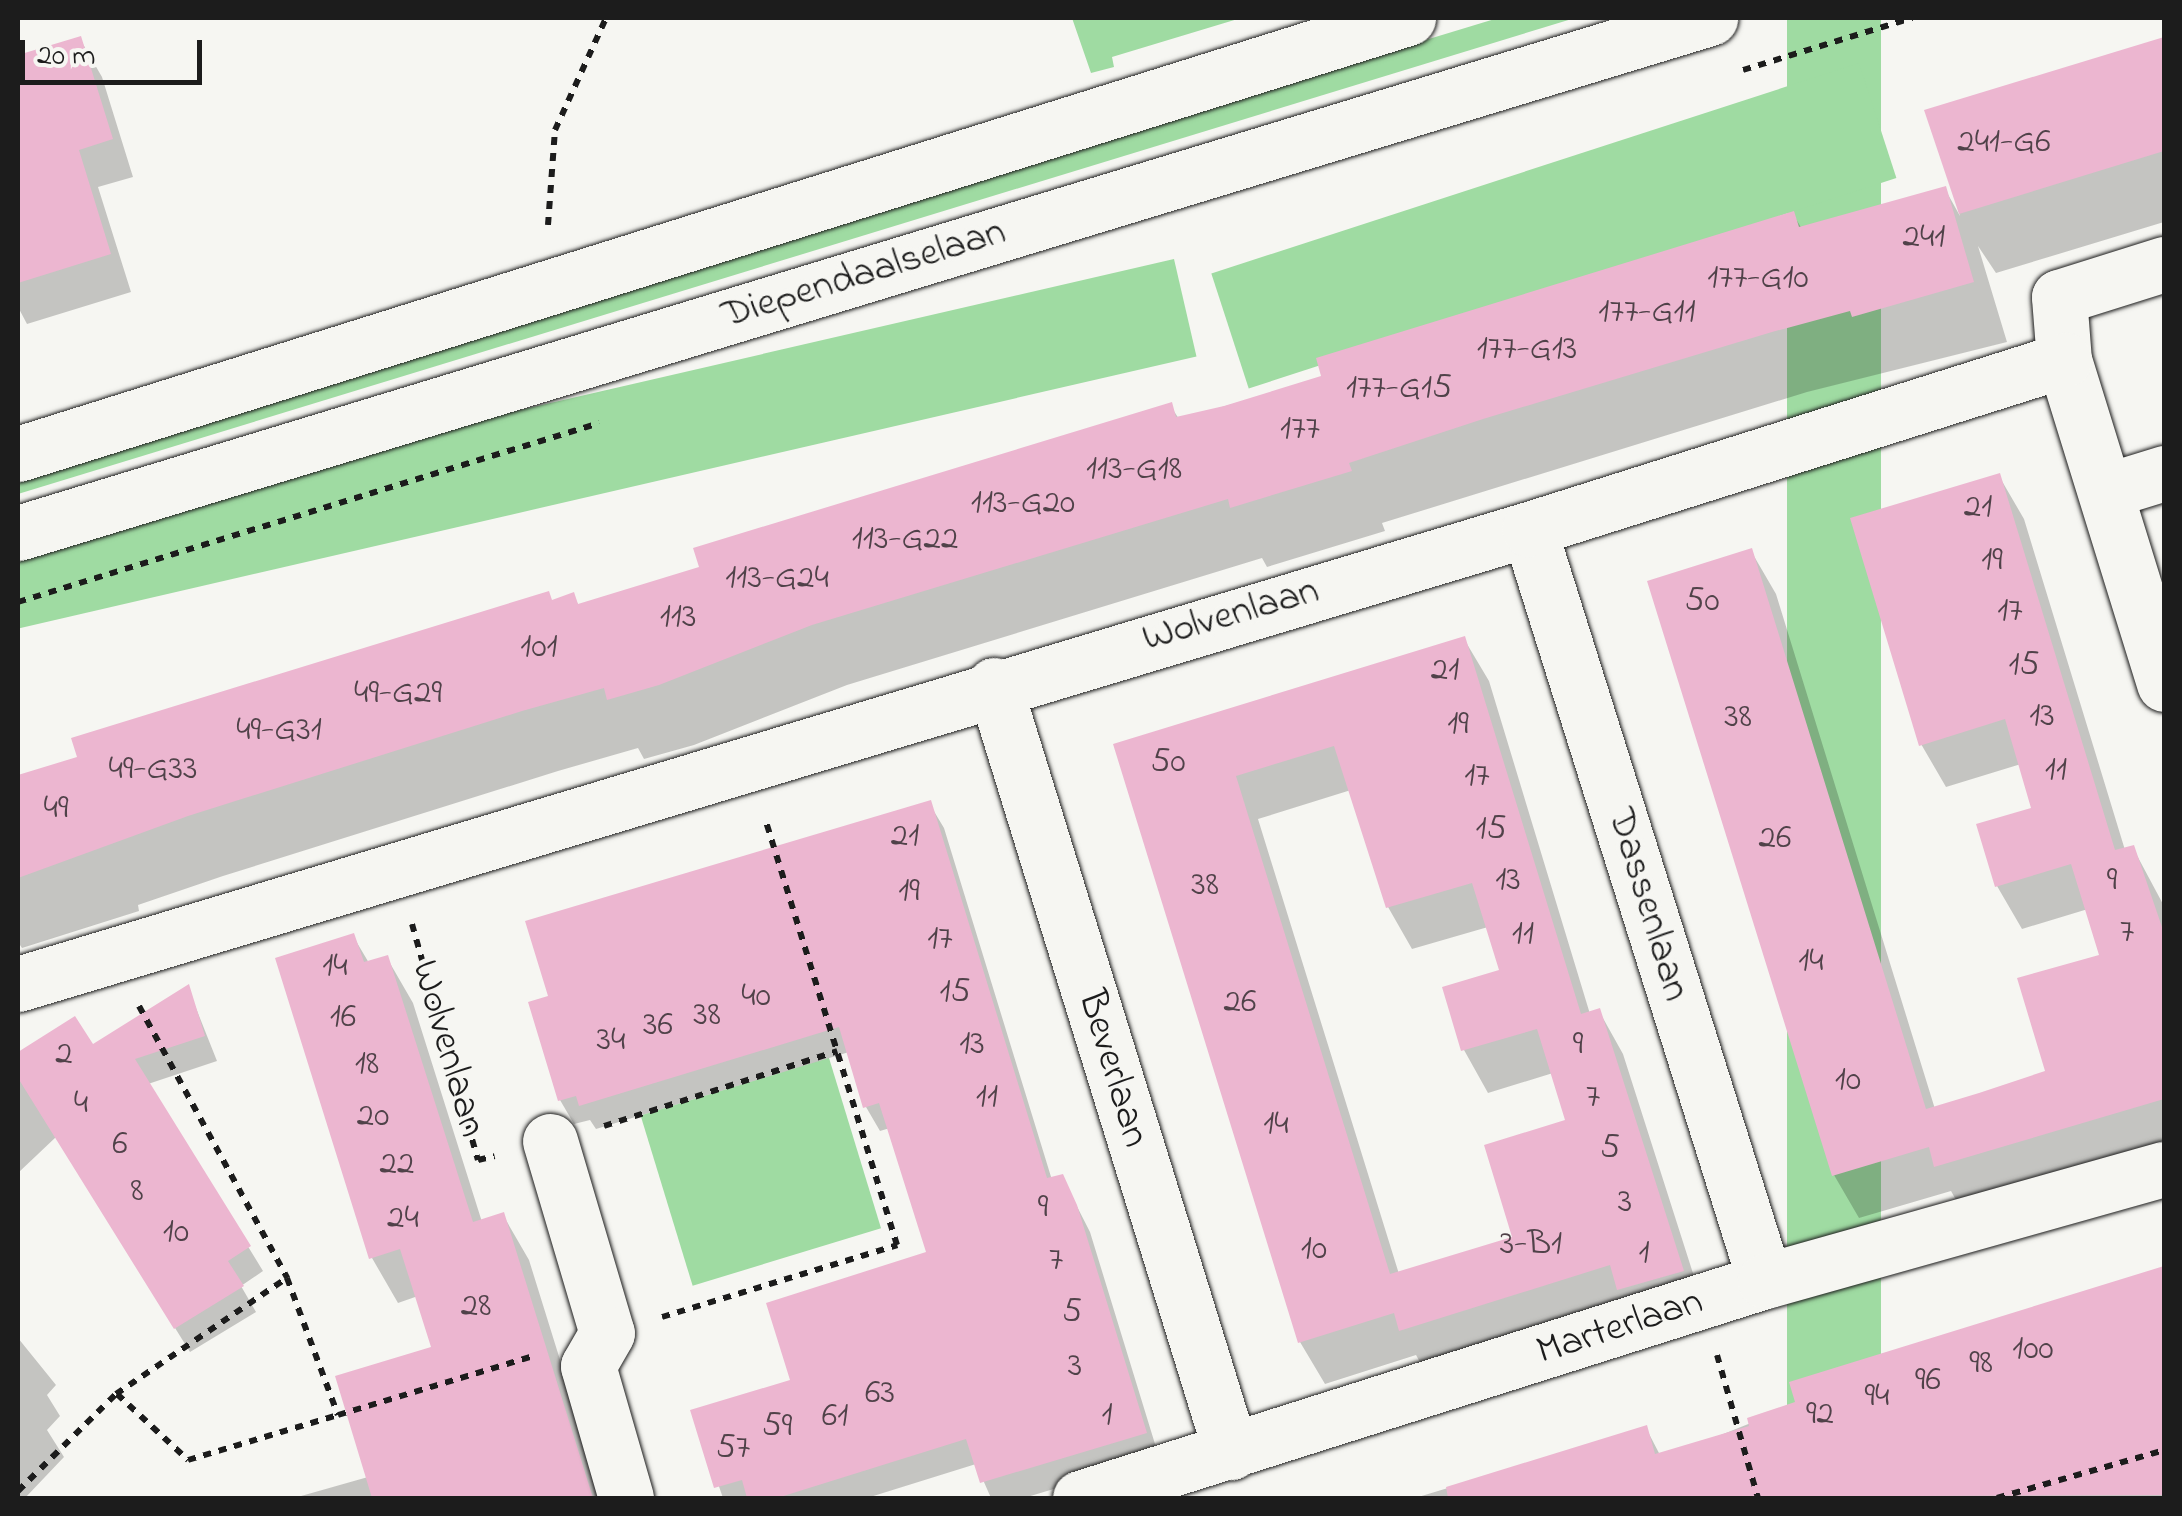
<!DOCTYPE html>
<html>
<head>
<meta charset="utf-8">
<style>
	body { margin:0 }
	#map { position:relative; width:2182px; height:1516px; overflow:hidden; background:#f6f6f2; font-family:"Indie Flower",sans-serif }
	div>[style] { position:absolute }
	.green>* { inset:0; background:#9fdba2; transform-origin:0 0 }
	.shadow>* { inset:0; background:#0003 }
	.building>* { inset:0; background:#ecb6d0 }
	.path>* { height:6px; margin-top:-3px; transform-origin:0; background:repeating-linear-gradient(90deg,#1c1c1c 0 8px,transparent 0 16px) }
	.roads { filter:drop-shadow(0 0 2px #1c1c1c) drop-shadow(0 0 2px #1c1c1c) }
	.minor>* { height:55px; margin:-27.5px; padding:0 27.5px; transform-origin:27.5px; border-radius:27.5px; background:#f6f6f2 }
	.major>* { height:55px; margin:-27.5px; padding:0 27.5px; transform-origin:27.5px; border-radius:27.5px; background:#f6f6f2 }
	span { translate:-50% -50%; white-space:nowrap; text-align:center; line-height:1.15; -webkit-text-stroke:9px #f6f6f2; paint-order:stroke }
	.number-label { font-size:35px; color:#504249 }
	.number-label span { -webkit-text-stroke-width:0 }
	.street-label { font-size:40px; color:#1c1c1c }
	.frame { position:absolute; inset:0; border:20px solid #1c1c1c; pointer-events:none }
	.scale { position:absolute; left:20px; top:40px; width:182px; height:45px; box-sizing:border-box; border:5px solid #1c1c1c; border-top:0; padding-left:12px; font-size:30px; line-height:35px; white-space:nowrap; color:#1c1c1c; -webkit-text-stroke:8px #f6f6f2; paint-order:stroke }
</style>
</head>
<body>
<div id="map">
	<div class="green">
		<div style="clip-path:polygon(1072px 18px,1241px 18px,1112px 57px,1114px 67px,1091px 73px)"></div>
		<div style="clip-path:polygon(1498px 18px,1575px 18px,18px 494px,18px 468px)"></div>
		<div style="left:1787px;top:18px;width:94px;height:1850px"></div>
		<div style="left:1859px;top:63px;width:121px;height:681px;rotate:72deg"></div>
		<div style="left:1174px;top:259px;width:100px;height:1208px;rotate:77deg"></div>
		<div style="left:829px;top:1058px;width:178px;height:197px;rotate:73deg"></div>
	</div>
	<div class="shadow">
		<div style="clip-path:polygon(80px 39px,102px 77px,133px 177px,98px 187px,131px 292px,27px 324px,18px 307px,18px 58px)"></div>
		<div style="clip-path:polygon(2164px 39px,2164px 222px,1996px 273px,1978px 246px,2007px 342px,1807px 392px,1382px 523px,1385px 531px,1267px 567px,1262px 558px,847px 685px,694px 745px,644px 759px,638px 748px,558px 771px,223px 876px,138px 905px,139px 911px,22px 948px,18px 942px,18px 780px,573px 595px,579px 606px,702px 568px,1170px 405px,1179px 419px,1325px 378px,1793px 214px,1802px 229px,1945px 189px,1960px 216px,1928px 111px)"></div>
		<div style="clip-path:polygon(1999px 476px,2024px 519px,2125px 850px,2133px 848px,2164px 906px,2164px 1149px,1961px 1209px,1951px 1191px,1859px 1218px,1834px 1175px,1650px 583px,1751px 551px,1776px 594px,1935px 1109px,2048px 1073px,2102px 956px,2088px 909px,2022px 929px,1997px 886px,2034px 810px,2021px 764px,1946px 787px,1921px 744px)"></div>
		<div style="clip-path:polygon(evenodd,1464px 639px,1489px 681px,1590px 1014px,1599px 1011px,1623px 1054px,1706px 1314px,1426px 1373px,1416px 1355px,1325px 1384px,1300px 1342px,1117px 746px,1464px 639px,1351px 790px,1388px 907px,1412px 949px,1488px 927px,1502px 972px,1445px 989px,1464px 1050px,1488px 1093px,1553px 1073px,1568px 1122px,1515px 1239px,1399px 1274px,1258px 819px,1351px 790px)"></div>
		<div style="clip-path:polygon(929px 803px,944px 828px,1052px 1180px,1062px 1177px,1090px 1232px,1159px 1457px,1024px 1498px,991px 1498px,976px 1464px,867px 1498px,723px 1498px,693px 1412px,793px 1381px,930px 1254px,890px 1128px,880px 1131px,866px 1107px,849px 1052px,596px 1129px,590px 1120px,574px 1124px,560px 1100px,551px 998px)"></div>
		<div style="clip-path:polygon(353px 936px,369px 963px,387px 958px,413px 1003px,482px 1222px,503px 1215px,529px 1260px,603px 1498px,294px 1498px,368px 1477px,434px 1348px,418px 1296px,398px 1303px,372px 1258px)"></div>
		<div style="clip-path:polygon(188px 988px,217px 1061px,148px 1084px,263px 1271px,241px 1286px,256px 1312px,190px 1352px,56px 1137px,18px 1173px,18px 1055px,75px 1020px,92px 1047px)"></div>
		<div style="clip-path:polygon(2164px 1269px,2164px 1498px,1829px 1498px,1827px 1493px,1806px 1498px,1415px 1498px,1646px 1428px,1660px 1455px,1701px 1443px,1798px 1404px,1792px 1384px)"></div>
		<div style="clip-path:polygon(18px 1338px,56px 1385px,47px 1395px,60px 1416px,47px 1430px,64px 1457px,25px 1498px,18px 1498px)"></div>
	</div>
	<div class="building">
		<div style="clip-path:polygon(81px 36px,113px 139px,79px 150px,111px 254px,18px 283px,18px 55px)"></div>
		<div style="clip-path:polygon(2164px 37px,2164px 151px,1959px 214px,1924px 110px)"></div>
		<div style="clip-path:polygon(1946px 186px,1974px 282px,1852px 317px,1850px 311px,1772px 332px,1483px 419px,1349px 463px,1352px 471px,1230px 508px,1228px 499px,812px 625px,659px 685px,607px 700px,604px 688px,522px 711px,188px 816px,18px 878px,18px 775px,77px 757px,71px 738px,549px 591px,552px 600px,574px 592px,578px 604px,699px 567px,693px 548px,1172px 402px,1176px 417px,1224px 406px,1321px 376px,1316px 358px,1794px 211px,1799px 227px)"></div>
		<div style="clip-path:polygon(2000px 473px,2115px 850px,2134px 845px,2164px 933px,2164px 1099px,1934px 1167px,1929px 1147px,1832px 1176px,1647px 581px,1752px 548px,1926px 1109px,1979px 1093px,2045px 1071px,2017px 978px,2099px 955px,2071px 864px,1995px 887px,1976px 824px,2031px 808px,2005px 719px,1919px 746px,1850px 518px)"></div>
		<div style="clip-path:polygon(evenodd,1465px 636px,1581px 1014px,1600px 1008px,1684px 1271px,1617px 1290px,1610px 1265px,1399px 1331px,1394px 1313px,1298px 1343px,1113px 744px,1465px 636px,1334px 746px,1386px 908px,1472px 883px,1499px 970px,1442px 987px,1461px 1051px,1537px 1029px,1565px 1120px,1484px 1145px,1512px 1237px,1390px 1274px,1236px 776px,1334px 746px)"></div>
		<div style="clip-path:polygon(931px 800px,1047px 1178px,1063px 1174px,1077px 1205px,1147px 1433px,980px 1483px,966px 1439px,777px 1498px,747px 1498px,742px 1480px,714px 1488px,690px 1410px,790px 1380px,766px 1303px,926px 1252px,879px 1103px,863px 1108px,839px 1027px,579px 1106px,576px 1096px,558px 1101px,528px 1002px,548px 996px,525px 921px)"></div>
		<div style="clip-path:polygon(354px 933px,364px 962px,388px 955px,473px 1222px,504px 1212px,593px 1498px,372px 1498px,335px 1376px,431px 1347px,400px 1249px,369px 1259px,275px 958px)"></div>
		<div style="clip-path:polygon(189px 984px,205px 1036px,135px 1059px,251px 1246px,228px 1261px,244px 1286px,174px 1329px,18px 1078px,18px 1052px,75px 1016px,93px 1044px)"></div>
		<div style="clip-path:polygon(2164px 1266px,2164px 1495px,1448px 1498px,1446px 1487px,1647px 1425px,1655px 1454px,1749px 1426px,1747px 1418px,1795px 1402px,1789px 1382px)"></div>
	</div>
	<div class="path">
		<div style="left:1743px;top:70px;width:177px;rotate:-17.1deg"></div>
		<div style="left:548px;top:225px;width:95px;rotate:-85.8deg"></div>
		<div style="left:555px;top:130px;width:123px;rotate:-65.5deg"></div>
		<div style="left:18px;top:602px;width:608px;rotate:-17.12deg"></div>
		<div style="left:412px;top:924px;width:245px;rotate:74.4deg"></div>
		<div style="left:478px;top:1160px;width:17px;rotate:-13deg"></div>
		<div style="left:139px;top:1006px;width:310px;rotate:61.4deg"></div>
		<div style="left:287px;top:1278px;width:146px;rotate:69.6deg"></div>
		<div style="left:338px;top:1415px;width:201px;rotate:-16.8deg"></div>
		<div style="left:604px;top:1126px;width:245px;rotate:-17.8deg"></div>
		<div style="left:662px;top:1317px;width:246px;rotate:-17deg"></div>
		<div style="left:897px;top:1245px;width:446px;rotate:-107.2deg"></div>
		<div style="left:1717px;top:1355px;width:149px;rotate:74deg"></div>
		<div style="left:117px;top:1394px;width:97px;rotate:42.9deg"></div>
		<div style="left:188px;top:1460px;width:157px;rotate:-16.7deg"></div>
		<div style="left:18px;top:1491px;width:138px;rotate:-44.7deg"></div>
		<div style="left:116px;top:1394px;width:207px;rotate:-34.2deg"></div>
		<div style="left:1997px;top:1498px;width:174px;rotate:-16deg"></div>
	</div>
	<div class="roads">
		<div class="minor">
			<div style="left:2164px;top:264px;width:110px;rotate:162.6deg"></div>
			<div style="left:2059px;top:297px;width:63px;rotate:85.5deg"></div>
			<div style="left:2064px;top:360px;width:339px;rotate:72.8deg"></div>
			<div style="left:18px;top:454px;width:1457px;rotate:-17.42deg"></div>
			<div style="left:2106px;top:491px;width:61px;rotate:-17.2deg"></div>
			<div style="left:1529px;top:529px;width:788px;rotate:72.58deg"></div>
			<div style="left:994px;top:685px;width:803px;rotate:72.83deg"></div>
			<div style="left:18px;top:984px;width:1578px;rotate:-16.76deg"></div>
			<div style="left:1529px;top:529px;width:561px;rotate:-17.53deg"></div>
			<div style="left:550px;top:1141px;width:200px;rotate:73.5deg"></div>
			<div style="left:607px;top:1333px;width:38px;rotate:120deg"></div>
			<div style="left:588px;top:1366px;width:137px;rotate:73.9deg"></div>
			<div style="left:1080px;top:1498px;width:719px;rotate:-17.58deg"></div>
			<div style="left:1765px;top:1281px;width:414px;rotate:-15.7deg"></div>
		</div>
		<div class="major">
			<div style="left:18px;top:533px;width:1769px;rotate:-16.93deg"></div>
		</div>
	</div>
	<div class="number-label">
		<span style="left:2004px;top:143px">241-G6</span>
		<span style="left:1924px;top:238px">241</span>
		<span style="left:1758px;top:279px">177-G10</span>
		<span style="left:1647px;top:313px">177-G11</span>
		<span style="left:1527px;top:350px">177-G13</span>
		<span style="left:1399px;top:389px">177-G15</span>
		<span style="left:1300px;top:430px">177</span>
		<span style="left:1134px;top:470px">113-G18</span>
		<span style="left:1023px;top:504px">113-G20</span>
		<span style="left:1978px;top:508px">21</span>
		<span style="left:905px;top:540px">113-G22</span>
		<span style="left:1992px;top:561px">19</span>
		<span style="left:777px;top:579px">113-G24</span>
		<span style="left:1702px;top:602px">50</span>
		<span style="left:2010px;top:612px">17</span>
		<span style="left:678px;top:618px">113</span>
		<span style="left:539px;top:648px">101</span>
		<span style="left:2024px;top:666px">15</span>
		<span style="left:1445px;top:671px">21</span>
		<span style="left:398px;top:694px">49-G29</span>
		<span style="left:2042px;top:717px">13</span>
		<span style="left:1738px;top:718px">38</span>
		<span style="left:1458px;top:725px">19</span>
		<span style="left:279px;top:731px">49-G31</span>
		<span style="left:1168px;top:763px">50</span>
		<span style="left:153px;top:770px">49-G33</span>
		<span style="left:2056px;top:771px">11</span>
		<span style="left:1477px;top:777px">17</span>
		<span style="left:56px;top:809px">49</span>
		<span style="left:1491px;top:830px">15</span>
		<span style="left:905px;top:837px">21</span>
		<span style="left:1775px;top:839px">26</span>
		<span style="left:1508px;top:881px">13</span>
		<span style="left:2112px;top:881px">9</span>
		<span style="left:1205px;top:886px">38</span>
		<span style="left:909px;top:892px">19</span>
		<span style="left:2127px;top:933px">7</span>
		<span style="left:1523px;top:935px">11</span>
		<span style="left:940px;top:940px">17</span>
		<span style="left:1811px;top:962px">14</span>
		<span style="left:335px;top:967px">14</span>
		<span style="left:955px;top:993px">15</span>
		<span style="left:756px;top:997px">40</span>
		<span style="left:1240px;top:1003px">26</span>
		<span style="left:707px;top:1016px">38</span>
		<span style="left:343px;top:1018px">16</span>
		<span style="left:658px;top:1026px">36</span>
		<span style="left:611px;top:1041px">34</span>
		<span style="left:972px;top:1045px">13</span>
		<span style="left:1578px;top:1045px">9</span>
		<span style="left:64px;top:1055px">2</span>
		<span style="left:367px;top:1065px">18</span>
		<span style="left:1848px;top:1081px">10</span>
		<span style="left:987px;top:1098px">11</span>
		<span style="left:1593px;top:1098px">7</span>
		<span style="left:81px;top:1104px">4</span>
		<span style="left:373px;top:1117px">20</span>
		<span style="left:1276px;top:1125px">14</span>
		<span style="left:120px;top:1145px">6</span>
		<span style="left:1610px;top:1149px">5</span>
		<span style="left:397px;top:1165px">22</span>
		<span style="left:137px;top:1192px">8</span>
		<span style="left:1625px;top:1203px">3</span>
		<span style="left:1043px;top:1208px">9</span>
		<span style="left:403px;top:1219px">24</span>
		<span style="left:176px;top:1233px">10</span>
		<span style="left:1531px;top:1245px">3-B1</span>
		<span style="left:1314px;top:1250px">10</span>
		<span style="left:1644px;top:1254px">1</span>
		<span style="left:1056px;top:1261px">7</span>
		<span style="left:476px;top:1307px">28</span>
		<span style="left:1072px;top:1313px">5</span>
		<span style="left:2033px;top:1350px">100</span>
		<span style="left:1981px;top:1364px">98</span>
		<span style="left:1075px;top:1367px">3</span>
		<span style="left:1928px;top:1381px">96</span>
		<span style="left:880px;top:1394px">63</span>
		<span style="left:1877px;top:1397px">94</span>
		<span style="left:1820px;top:1415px">92</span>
		<span style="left:1107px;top:1416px">1</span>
		<span style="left:835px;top:1417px">61</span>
		<span style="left:777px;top:1427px">59</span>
		<span style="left:733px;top:1449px">57</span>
	</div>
	<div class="street-label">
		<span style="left:864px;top:275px;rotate:-17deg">Diependaalselaan</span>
		<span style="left:1231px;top:616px;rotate:-16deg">Wolvenlaan</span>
		<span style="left:1647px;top:905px;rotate:73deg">Dassenlaan</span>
		<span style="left:447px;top:1049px;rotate:74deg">Wolvenlaan</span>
		<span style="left:1112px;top:1069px;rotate:73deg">Beverlaan</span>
		<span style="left:1620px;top:1328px;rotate:-18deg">Marterlaan</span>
	</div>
	<div class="frame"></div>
	<div class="scale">20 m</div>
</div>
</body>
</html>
